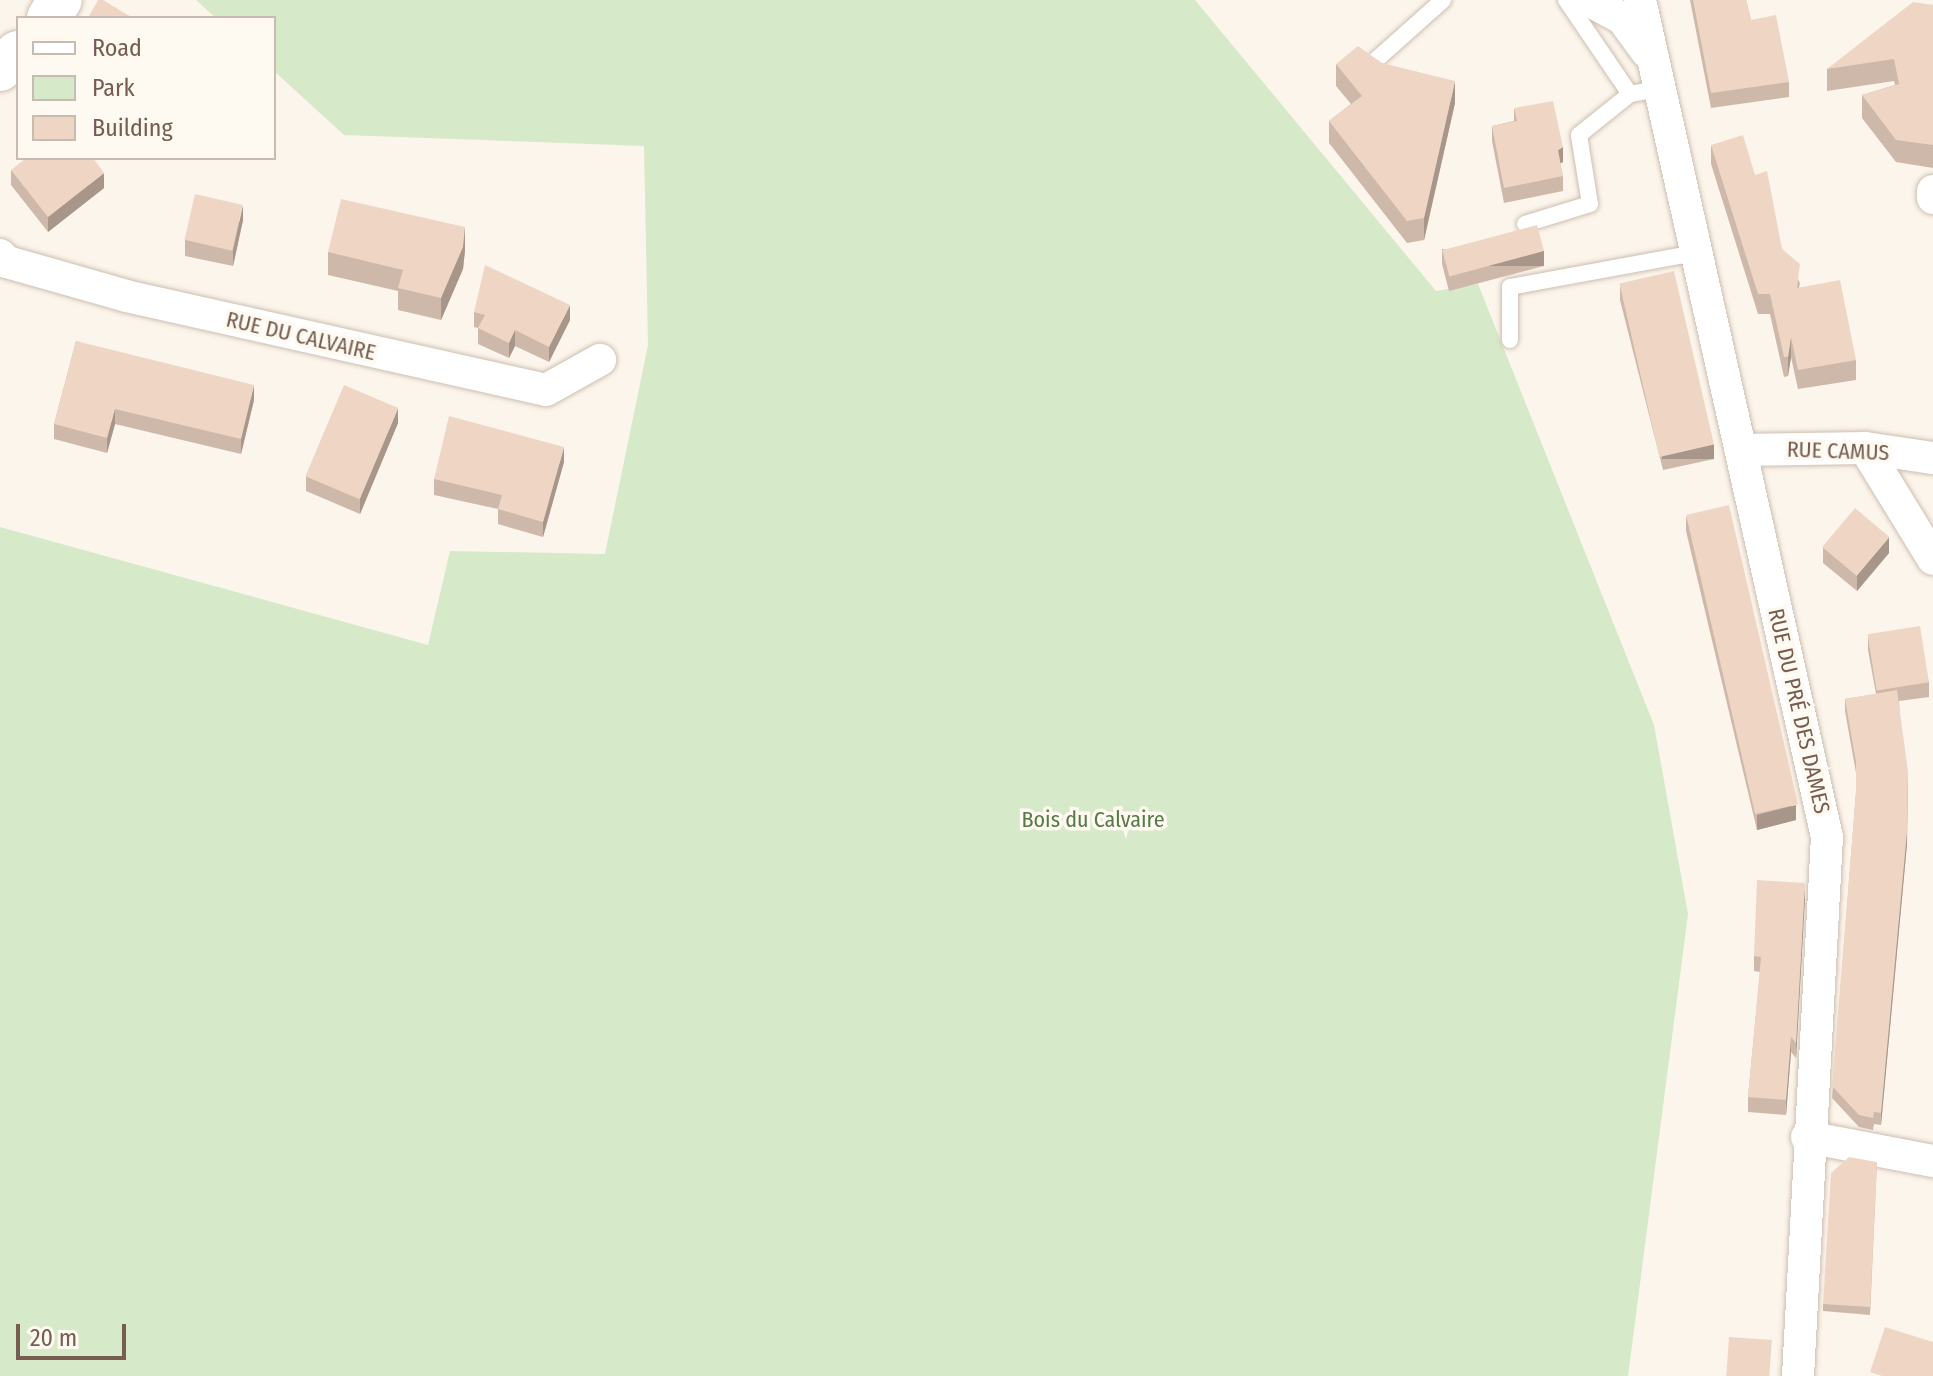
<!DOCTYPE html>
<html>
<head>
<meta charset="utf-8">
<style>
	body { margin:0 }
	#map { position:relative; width:1933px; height:1376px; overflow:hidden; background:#fcf5eb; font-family:"Fira Sans Condensed",sans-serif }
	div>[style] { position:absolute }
	.green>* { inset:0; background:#d6e9c9 }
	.roads { filter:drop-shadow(0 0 2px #cdbeb1) drop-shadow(0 0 2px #cdbeb1) }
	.service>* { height:16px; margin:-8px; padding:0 8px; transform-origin:8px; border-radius:8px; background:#fff }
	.minor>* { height:32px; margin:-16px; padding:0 16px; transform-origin:16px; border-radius:16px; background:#fff }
	.secondary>* { height:44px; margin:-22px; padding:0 22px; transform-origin:22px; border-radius:22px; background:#fff }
	.wall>* { inset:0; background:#ceb8a9 }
	.shaded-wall>* { inset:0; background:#a79689; transform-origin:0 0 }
	.building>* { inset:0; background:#efd6c4; transform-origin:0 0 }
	span { translate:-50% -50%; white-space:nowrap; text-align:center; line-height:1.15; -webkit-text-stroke:7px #fef9f1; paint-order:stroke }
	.street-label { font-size:22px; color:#765d4f }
	.park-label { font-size:22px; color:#557a47 }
	.legend { position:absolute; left:16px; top:16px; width:260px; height:144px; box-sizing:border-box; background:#fef9f1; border:2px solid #c8bbb0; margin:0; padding:10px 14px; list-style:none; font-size:24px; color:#765d4f }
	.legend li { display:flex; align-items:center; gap:16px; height:40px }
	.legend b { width:40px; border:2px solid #c8bbb0 }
	.scale { position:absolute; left:16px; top:1324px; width:110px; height:36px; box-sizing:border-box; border:4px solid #765d4f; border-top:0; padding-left:10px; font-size:24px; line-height:28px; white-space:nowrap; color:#765d4f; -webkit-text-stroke:6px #fef9f1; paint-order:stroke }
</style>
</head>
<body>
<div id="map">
	<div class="green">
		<div style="clip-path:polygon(196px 0,1195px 0,1436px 291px,1478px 284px,1654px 725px,1688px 914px,1628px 1376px,0 1376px,0 527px,428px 645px,450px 551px,605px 554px,648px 345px,644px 146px,344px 135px,274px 71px,274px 18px,216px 18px)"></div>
	</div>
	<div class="roads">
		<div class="service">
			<div style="left:1566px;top:0;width:114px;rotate:55.8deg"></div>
			<div style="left:1630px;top:94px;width:28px;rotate:-10deg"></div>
			<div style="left:1376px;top:60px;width:90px;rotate:-41.8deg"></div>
			<div style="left:1525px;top:224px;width:68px;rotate:-17.1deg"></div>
			<div style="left:1590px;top:204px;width:70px;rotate:-99.1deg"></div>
			<div style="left:1579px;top:135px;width:65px;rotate:-38.8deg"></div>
			<div style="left:1510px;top:340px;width:53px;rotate:-90deg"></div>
			<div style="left:1510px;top:287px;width:189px;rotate:-10.4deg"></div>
		</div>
		<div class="minor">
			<div style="left:1588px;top:0;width:38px;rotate:28deg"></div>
			<div style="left:1622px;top:18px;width:42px;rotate:53.7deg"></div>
			<div style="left:1640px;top:0;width:858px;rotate:77.41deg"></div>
			<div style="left:1827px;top:837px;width:540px;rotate:93.08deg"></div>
			<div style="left:1933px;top:191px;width:7px;rotate:90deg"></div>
			<div style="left:0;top:255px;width:10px;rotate:45deg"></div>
			<div style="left:7px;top:262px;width:124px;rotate:15.9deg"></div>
			<div style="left:126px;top:296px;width:430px;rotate:12.6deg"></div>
			<div style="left:546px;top:390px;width:62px;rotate:-29.1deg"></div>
			<div style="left:1865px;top:448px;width:130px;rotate:58.5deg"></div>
			<div style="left:1742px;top:450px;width:123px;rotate:-0.9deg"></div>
			<div style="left:1865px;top:448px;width:69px;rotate:8.4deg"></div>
			<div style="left:1807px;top:1137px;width:128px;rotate:10.8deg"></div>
		</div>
		<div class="secondary">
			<div style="left:49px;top:18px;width:21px;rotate:-59deg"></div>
			<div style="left:0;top:69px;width:24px;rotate:-42deg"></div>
		</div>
	</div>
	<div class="wall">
		<div style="clip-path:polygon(1690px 0,1746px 0,1751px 20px,1789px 82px,1789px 97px,1711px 108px)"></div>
		<div style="clip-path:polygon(1933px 5px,1933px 168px,1896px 162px,1862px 118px,1862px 95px,1895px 85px,1894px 81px,1827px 91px,1827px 69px)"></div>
		<div style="clip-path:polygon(1382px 63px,1455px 103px,1424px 240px,1407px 243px,1329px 143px,1329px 121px,1351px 104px,1336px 86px,1336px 64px)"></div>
		<div style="clip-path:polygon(1514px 108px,1563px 162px,1560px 163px,1563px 176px,1563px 191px,1504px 203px,1492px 141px,1492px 126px,1514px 121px)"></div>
		<div style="clip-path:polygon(1711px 145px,1755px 175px,1782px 249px,1800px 283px,1799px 288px,1856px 360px,1856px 380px,1798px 389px,1791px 357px,1788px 376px,1784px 377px,1770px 314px,1758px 314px,1711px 164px)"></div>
		<div style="clip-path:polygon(11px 170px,104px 188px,48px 232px,11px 185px)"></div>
		<div style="clip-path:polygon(243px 220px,233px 266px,185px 256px,185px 240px)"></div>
		<div style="clip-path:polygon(1442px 249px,1544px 266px,1449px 291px,1442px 264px)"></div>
		<div style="clip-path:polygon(465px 250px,463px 269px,441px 320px,398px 310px,398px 291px,328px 275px,328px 252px)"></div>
		<div style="clip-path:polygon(1620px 285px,1714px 459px,1663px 470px,1620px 300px)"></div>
		<div style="clip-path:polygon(474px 312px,570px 320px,549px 362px,515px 346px,509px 358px,478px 344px,478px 328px,474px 327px)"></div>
		<div style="clip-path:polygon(76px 341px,254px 400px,241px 454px,115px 424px,107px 453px,54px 439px,54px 424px)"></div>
		<div style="clip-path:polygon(398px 423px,360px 514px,306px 491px,306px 476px)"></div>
		<div style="clip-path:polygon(564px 462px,543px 537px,498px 524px,498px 509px,434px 495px,434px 479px)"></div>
		<div style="clip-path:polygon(1686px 516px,1796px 820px,1757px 830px,1686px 531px)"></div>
		<div style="clip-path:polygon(1823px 548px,1889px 553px,1857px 591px,1823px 563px)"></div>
		<div style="clip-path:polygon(1868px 635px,1929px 682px,1929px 697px,1899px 701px,1907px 844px,1881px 1125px,1874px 1124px,1873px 1130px,1859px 1127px,1832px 1098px,1856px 792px,1856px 773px,1845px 711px,1845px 699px,1876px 694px,1868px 650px)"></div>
		<div style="clip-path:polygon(1805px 898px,1796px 1058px,1791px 1052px,1786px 1115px,1748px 1112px,1748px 1097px,1760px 972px,1754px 971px,1754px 956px)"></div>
		<div style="clip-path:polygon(1877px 1162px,1870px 1315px,1823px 1311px,1823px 1304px)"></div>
	</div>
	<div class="shaded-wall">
		<div style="clip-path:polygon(1455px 81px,1455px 103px,1424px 240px,1424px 218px)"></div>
		<div style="clip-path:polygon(1563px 147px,1563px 162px,1558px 165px,1558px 150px)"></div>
		<div style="clip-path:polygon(104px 173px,104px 188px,48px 232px,48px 217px)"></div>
		<div style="clip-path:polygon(243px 205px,243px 220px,233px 266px,233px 251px)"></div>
		<div style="clip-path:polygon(465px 227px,465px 250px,463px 269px,441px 320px,441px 298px)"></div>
		<div style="left:1544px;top:251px;width:15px;height:98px;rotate:90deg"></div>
		<div style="clip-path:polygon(570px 305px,570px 320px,549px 362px,549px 347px)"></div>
		<div style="clip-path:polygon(515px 330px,515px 346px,509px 358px,509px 343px)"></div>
		<div style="clip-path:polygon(1791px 337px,1791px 357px,1788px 376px,1788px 357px)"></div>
		<div style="clip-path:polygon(254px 385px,254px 400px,241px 454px,241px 439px)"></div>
		<div style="clip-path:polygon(398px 408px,398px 423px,360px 514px,360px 499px)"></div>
		<div style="clip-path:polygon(115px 409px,115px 424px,107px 453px,107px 438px)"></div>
		<div style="left:1714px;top:444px;width:15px;height:52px;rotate:90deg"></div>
		<div style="clip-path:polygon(564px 447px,564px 462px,543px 537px,543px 522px)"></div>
		<div style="clip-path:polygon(1889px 537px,1889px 553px,1857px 591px,1857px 575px)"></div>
		<div style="clip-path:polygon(1908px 772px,1907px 844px,1881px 1125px,1881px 1113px)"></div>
		<div style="clip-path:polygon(1796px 805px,1796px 820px,1757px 830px,1757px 815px)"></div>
		<div style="clip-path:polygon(1805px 883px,1805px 898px,1796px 1058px,1796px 1043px)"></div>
		<div style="clip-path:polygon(1791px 1037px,1791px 1052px,1786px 1115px,1786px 1100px)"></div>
	</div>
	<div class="building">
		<div style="clip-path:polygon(98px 0,103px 0,133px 18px,88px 18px)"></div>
		<div style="clip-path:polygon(1693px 0,1746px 0,1751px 20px,1776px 15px,1789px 82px,1711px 93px)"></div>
		<div style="clip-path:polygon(1913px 2px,1933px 5px,1933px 145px,1896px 140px,1862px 95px,1899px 84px,1894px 59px,1827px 69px)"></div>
		<div style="clip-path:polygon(1358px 46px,1382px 63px,1455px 81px,1424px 218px,1407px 221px,1329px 121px,1362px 96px,1336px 64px)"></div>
		<div style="clip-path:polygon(1553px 101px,1563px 147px,1558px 150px,1563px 176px,1504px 188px,1492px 126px,1517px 121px,1514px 108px)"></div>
		<div style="clip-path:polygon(1743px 135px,1755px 175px,1767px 171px,1782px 249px,1800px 264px,1797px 288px,1840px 280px,1856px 360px,1798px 370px,1791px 337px,1788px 357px,1784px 357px,1770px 294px,1758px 294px,1711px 145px)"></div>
		<div style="clip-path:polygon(26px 158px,93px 158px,104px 173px,48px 217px,11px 170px)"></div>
		<div style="left:195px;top:194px;width:49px;height:47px;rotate:13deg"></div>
		<div style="clip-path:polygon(341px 199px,465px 227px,463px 247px,441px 298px,398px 288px,403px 270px,328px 252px)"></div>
		<div style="left:1537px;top:225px;width:27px;height:98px;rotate:75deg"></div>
		<div style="clip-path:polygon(485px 265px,570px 305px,549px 347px,515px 330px,509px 343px,478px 328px,485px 315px,474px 312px)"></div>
		<div style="left:1674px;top:271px;width:178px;height:56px;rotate:77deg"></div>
		<div style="clip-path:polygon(76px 341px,254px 385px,241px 439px,115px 409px,107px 438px,54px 424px)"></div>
		<div style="left:344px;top:385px;width:59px;height:99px;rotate:23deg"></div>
		<div style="clip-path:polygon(449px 416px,564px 447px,543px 522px,498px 509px,502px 495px,434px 479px)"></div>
		<div style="left:1729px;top:505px;width:307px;height:44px;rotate:77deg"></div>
		<div style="left:1855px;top:508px;width:45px;height:51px;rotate:40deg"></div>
		<div style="left:1920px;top:626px;width:57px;height:53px;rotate:81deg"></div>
		<div style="clip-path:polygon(1897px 690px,1908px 772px,1907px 832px,1881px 1113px,1874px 1112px,1873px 1118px,1859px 1115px,1832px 1086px,1856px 792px,1856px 762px,1845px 699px)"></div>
		<div style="clip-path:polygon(1757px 880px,1805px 883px,1796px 1043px,1791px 1037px,1786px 1100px,1748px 1097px,1761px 957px,1754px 956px)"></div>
		<div style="clip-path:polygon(1849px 1157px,1877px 1162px,1870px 1307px,1823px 1304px,1831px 1173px)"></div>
		<div style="clip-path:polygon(1885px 1327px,1933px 1342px,1933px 1376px,1882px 1376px,1870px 1372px)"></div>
		<div style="left:1729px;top:1337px;width:43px;height:39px;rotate:4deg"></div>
	</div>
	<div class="street-label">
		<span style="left:301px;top:336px;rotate:13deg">RUE DU CALVAIRE</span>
		<span style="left:1838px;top:451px;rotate:2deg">RUE CAMUS</span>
		<span style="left:1799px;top:711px;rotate:77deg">RUE DU PRÉ DES DAMES</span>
	</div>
	<div class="park-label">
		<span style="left:1093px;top:820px">Bois du Calvaire</span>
	</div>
	<ul class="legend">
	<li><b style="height:10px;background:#fff"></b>Road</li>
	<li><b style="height:22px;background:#d6e9c9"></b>Park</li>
	<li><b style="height:22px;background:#efd6c4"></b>Building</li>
	</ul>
	<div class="scale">20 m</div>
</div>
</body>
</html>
